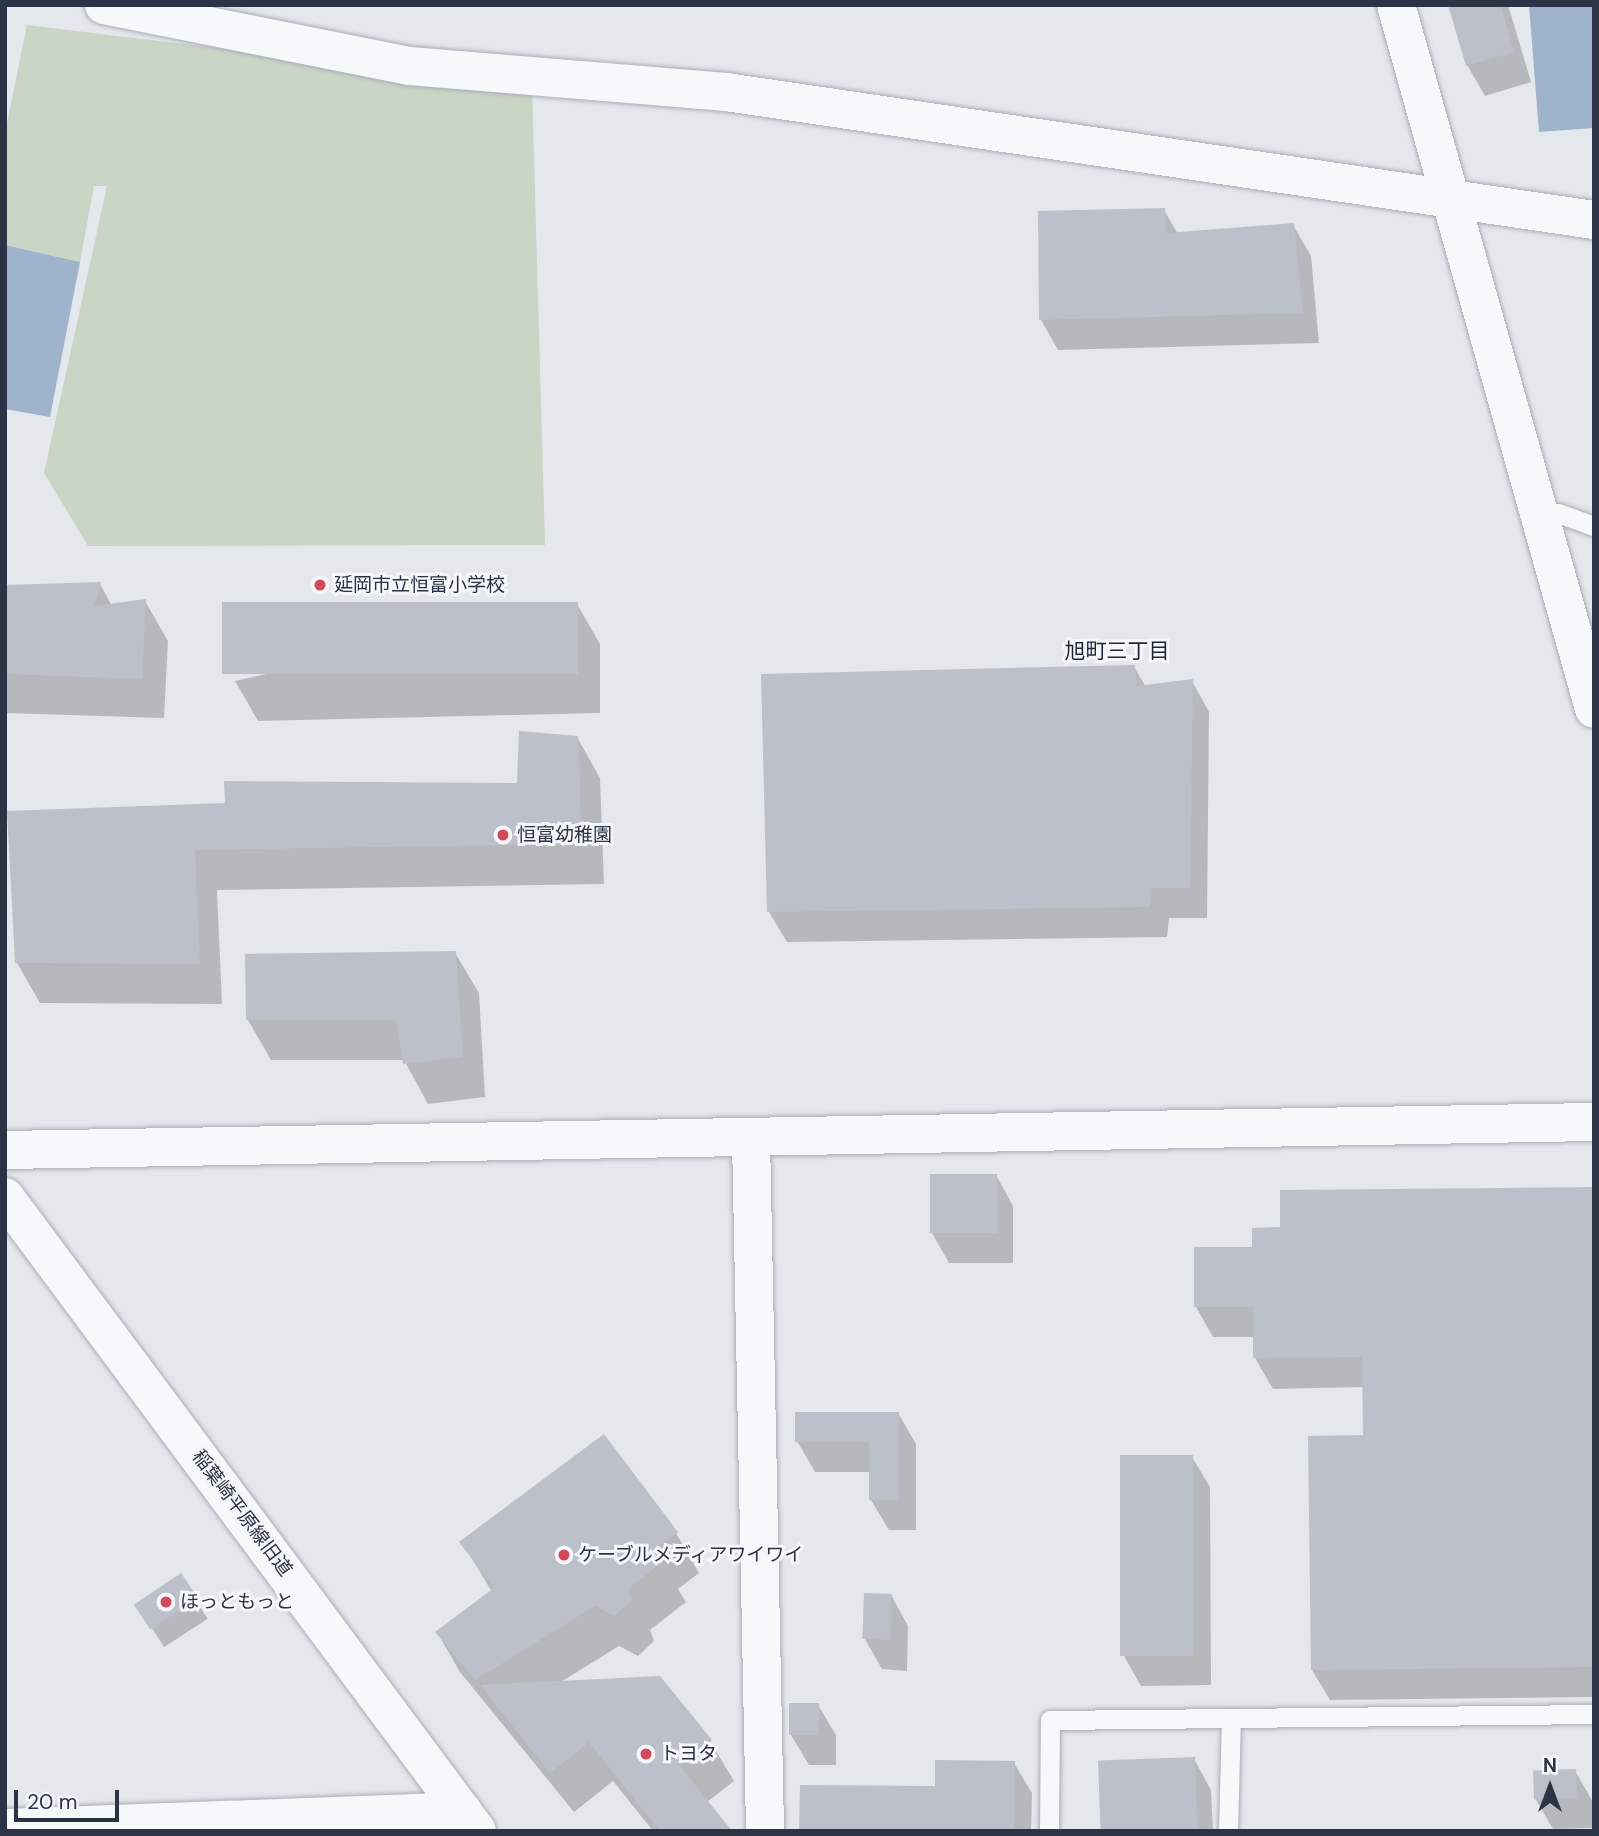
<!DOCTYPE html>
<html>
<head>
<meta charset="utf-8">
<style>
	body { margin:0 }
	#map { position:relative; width:1599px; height:1836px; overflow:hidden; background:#e4e7ec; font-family:"DM Sans","Noto Sans JP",sans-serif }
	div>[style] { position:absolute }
	.green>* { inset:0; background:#c9d6c5 }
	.water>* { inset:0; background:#9fb4cc }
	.shadow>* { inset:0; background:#0003; transform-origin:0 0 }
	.building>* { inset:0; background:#bbc0ca; transform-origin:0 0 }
	.roads { filter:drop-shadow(0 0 2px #a9aeb7) drop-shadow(0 0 2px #a9aeb7) }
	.service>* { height:19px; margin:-9.5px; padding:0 9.5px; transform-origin:9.5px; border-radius:9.5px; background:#f7f8fa }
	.minor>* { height:38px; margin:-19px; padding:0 19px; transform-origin:19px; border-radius:19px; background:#f7f8fa }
	.tertiary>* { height:38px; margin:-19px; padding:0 19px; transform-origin:19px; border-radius:19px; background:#f7f8fa }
	.dots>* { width:19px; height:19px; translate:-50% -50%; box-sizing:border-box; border:4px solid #f4f6f9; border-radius:50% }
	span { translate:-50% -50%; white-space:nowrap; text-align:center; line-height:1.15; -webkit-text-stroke:6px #f4f6f9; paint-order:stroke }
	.poi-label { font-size:19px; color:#2b3445 }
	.left { translate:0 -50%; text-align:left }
	.street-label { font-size:19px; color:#2b3445 }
	.neighbourhood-label { font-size:21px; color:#1d2536 }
	.frame { position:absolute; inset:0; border:7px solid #2b3445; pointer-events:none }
	.north { position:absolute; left:1515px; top:1752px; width:70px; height:70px; -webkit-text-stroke:5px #f4f6f9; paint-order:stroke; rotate:0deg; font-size:19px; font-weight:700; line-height:28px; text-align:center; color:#2b3445 }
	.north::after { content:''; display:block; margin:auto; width:24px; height:32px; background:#2b3445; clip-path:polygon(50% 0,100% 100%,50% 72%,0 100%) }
	.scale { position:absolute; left:14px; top:1790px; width:105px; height:32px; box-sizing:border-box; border:4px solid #2b3445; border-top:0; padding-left:9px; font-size:21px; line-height:24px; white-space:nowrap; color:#2b3445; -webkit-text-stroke:5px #f4f6f9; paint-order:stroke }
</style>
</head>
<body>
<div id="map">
	<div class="green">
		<div style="clip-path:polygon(27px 25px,532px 86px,545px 545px,88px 546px,44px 473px,107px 186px,94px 186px,80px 262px,5px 245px,5px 133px)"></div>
	</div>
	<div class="water">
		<div style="clip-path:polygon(1529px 5px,1594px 5px,1594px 128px,1539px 132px)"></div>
		<div style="clip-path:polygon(5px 245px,80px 262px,50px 417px,5px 409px)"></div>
	</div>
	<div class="shadow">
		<div style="clip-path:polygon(1450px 5px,1508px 5px,1531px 82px,1485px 96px,1467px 65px)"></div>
		<div style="clip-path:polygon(1164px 210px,1178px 234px,1293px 225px,1311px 256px,1319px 343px,1058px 350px,1041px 320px)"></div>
		<div style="clip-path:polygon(100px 584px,112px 606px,145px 601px,168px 641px,164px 718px,5px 713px,5px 586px)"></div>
		<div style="clip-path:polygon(577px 604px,600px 644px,600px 713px,258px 721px,235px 681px)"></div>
		<div style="clip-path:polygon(1134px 667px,1146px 687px,1192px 681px,1209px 712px,1207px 918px,1169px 918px,1167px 937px,787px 942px,769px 912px)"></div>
		<div style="clip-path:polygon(577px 737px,600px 778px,604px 884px,217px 890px,222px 1004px,40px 1003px,17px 963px,227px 805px,518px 785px)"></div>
		<div style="clip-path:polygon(455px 953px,479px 993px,485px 1097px,428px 1104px,404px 1060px,271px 1060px,248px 1020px)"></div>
		<div style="clip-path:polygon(996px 1175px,1013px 1206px,1013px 1263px,949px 1263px,932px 1233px)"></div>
		<div style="clip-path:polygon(1594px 1188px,1594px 1697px,1330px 1700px,1312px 1670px,1365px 1437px,1364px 1387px,1273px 1389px,1255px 1358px,1255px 1337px,1213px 1337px,1196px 1307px,1254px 1249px,1282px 1229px)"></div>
		<div style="clip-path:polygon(898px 1413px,916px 1444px,916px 1530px,889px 1530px,871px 1500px,871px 1472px,815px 1472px,797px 1441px)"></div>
		<div style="clip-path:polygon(1192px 1457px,1210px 1487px,1211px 1685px,1141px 1686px,1124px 1656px)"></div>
		<div style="clip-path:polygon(676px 1533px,699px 1573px,678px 1589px,686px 1602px,650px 1630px,654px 1641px,638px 1656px,619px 1646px,559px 1683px,710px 1741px,734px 1781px,707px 1802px,728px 1831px,653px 1831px,613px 1781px,574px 1812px,460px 1672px,437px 1632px,492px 1592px,462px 1542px)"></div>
		<div style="left:180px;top:1576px;width:51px;height:52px;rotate:57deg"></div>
		<div style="clip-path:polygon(891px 1595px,908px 1626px,907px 1671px,882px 1669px,865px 1639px)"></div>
		<div style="clip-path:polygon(818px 1705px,836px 1735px,836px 1765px,809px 1765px,791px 1735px)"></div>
		<div style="clip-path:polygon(1194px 1759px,1211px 1790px,1213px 1831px,1102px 1831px)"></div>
		<div style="clip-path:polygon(1014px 1763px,1032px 1793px,1031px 1831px,801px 1831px)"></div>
		<div style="clip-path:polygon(1575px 1771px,1593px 1802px,1593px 1828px,1553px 1829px,1535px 1798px)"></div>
	</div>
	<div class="building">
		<div style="clip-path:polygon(1448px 5px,1501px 5px,1514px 52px,1466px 66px)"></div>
		<div style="clip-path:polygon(1165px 208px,1166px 233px,1294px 223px,1303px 313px,1039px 320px,1038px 211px)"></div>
		<div style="clip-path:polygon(101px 582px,94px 606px,146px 599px,142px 679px,5px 674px,5px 585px)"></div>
		<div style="left:578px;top:602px;width:72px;height:356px;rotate:90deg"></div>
		<div style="clip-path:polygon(1135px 665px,1137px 686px,1193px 679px,1190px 888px,1152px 888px,1150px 907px,767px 912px,761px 674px)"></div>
		<div style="clip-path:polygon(519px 731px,578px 736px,582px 844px,195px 850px,200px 964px,15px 963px,7px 811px,225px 803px,224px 781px,517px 783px)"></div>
		<div style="clip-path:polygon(456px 951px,463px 1057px,403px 1064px,396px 1020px,246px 1020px,245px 954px)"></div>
		<div style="left:930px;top:1174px;width:67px;height:59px"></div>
		<div style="clip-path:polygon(1594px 1187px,1594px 1667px,1311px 1670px,1308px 1436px,1363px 1435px,1362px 1357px,1253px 1358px,1253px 1307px,1194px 1307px,1194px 1247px,1252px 1247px,1252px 1228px,1280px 1227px,1280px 1190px)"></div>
		<div style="clip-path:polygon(795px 1412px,899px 1412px,899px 1500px,869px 1500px,869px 1442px,795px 1442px)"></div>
		<div style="clip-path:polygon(604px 1434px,678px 1532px,655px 1549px,664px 1561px,628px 1589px,632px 1600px,614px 1616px,595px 1606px,475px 1680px,435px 1632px,494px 1588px,459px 1542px)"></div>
		<div style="left:1120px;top:1455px;width:73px;height:201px"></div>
		<div style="left:181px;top:1573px;width:30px;height:57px;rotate:56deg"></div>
		<div style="left:864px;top:1593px;width:28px;height:46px;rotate:2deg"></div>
		<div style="clip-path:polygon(660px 1676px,712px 1740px,680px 1766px,732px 1831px,660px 1831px,589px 1742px,550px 1773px,480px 1685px)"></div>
		<div style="left:789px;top:1703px;width:30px;height:32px"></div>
		<div style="left:1195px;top:1757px;width:74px;height:97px;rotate:88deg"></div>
		<div style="clip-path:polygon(935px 1760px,1015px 1761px,1014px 1831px,799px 1831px,800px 1785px,935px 1786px)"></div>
		<div style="left:1576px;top:1769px;width:29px;height:43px;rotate:88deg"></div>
	</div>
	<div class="roads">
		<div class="service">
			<div style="left:1539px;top:516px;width:19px;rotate:-9deg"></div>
			<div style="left:1558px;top:513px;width:38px;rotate:20deg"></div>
			<div style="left:1049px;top:1831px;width:111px;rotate:-89.5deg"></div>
			<div style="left:1050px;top:1720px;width:544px;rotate:-0.63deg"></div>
			<div style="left:1228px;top:1831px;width:113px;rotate:-88.5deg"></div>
		</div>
		<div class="minor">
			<div style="left:5px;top:1828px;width:458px;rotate:-2.1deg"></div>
		</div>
		<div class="tertiary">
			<div style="left:104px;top:5px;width:312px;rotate:11.3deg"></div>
			<div style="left:410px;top:66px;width:317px;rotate:4.7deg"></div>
			<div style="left:726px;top:92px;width:877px;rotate:8.39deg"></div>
			<div style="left:1396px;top:5px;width:731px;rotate:74.29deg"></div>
			<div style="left:751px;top:1138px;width:693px;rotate:88.84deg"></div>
			<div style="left:5px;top:1150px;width:1589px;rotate:-1.01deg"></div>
			<div style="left:5px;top:1197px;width:790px;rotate:53.33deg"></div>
		</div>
	</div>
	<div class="dots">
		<div style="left:320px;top:585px;background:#d1495b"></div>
		<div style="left:503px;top:835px;background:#d1495b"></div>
		<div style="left:564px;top:1555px;background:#d1495b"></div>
		<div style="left:166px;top:1602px;background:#d1495b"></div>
		<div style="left:646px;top:1754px;background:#d1495b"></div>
	</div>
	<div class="poi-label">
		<span class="left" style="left:334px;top:585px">延岡市立恒富小学校</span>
		<span class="left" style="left:517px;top:835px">恒富幼稚園</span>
		<span class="left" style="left:578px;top:1555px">ケーブルメディアワイワイ</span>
		<span class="left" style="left:180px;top:1602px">ほっともっと</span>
		<span class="left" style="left:660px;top:1754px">トヨタ</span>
	</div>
	<div class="street-label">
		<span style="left:242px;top:1513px;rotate:53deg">稲葉崎平原線旧道</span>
	</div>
	<div class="neighbourhood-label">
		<span style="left:1117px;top:651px">旭町三丁目</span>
	</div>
	<div class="frame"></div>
	<div class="north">N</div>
	<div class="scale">20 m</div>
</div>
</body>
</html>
